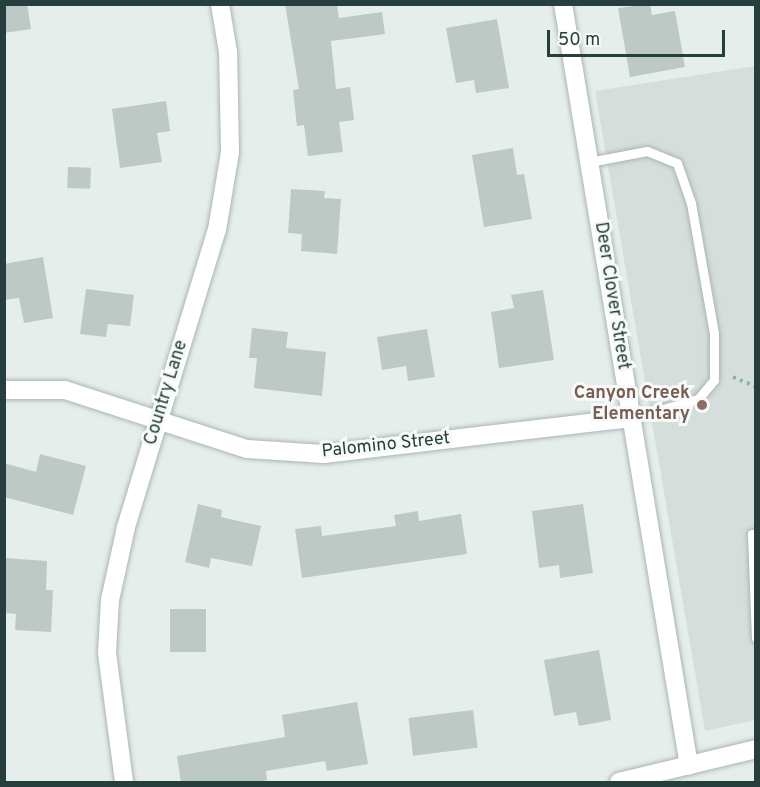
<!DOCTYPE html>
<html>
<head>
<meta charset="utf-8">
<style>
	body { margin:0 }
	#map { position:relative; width:760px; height:787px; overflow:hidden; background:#e6eeec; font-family:Overpass,sans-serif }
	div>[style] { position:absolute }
	.built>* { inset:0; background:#d5dedb }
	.building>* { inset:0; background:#bcc9c5; transform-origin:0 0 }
	.path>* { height:4px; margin-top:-2px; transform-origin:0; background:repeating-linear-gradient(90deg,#89afa8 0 3px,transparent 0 7.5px) }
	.roads { filter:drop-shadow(0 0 2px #a9b6b4) drop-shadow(0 0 2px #a9b6b4) }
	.lane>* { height:9px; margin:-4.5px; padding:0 4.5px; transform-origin:4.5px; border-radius:4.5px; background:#fff }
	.street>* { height:18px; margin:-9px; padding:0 9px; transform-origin:9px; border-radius:9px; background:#fff }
	.secondary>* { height:18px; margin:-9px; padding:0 9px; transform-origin:9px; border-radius:9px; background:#fff }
	.dots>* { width:16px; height:16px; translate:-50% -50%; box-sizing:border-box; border:3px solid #f7faf9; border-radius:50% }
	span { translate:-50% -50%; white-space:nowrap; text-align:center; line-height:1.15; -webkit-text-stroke:6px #f7faf9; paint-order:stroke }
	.street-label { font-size:18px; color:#263f3c }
	.education-label { font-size:18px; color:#785e54; font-weight:700 }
	.right { translate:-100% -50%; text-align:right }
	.frame { position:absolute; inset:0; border:6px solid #263f3c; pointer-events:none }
	.scale { position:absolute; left:547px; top:30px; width:178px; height:27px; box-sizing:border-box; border:3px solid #263f3c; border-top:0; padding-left:8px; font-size:18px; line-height:21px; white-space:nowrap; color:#263f3c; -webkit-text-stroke:4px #f7faf9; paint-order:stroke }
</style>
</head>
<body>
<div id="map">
	<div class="built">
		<div style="clip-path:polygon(755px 66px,755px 720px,705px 731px,595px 91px)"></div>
	</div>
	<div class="building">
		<div style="clip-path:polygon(4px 4px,27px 4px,31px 29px,4px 33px)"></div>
		<div style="clip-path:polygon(285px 4px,337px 4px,339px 18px,382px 12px,385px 34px,331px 41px,336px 89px,350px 87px,354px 120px,339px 122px,343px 152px,308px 156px,304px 125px,297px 126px,293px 90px,299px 89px)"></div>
		<div style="clip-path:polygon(650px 4px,652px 15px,675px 11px,685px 67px,630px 77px,618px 8px)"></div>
		<div style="clip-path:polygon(497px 19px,509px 88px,476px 93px,474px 80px,456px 83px,446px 28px)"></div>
		<div style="clip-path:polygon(166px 101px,170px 131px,157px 133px,162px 162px,120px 168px,112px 109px)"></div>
		<div style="clip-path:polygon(513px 148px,517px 175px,524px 174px,532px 219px,484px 227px,472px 155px)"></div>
		<div style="left:68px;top:167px;width:23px;height:21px;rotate:2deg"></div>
		<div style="clip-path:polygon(291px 189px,325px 191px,324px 198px,341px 199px,337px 254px,301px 251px,302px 234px,288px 233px)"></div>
		<div style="clip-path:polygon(43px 257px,53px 318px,24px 323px,19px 298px,4px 300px,4px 264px)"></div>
		<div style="clip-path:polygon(86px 289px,134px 295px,130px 326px,108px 324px,106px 337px,80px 334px)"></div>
		<div style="clip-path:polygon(543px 290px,554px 360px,499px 368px,491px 312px,514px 308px,511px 295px)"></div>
		<div style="clip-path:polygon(252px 328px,288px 332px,286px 348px,326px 352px,322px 396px,254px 388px,257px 358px,249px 358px)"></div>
		<div style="clip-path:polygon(427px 329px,435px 377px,408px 381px,406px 366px,382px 370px,377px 337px)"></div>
		<div style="clip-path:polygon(40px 454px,86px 466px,73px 515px,4px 497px,4px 463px,36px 472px)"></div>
		<div style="clip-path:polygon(198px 504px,222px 510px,221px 517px,261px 526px,252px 566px,211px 558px,209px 568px,185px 562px)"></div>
		<div style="clip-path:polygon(583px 504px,593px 573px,560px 578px,559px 565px,539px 568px,532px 511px)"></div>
		<div style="clip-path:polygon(418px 511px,419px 521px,461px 514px,467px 554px,302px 578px,295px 529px,321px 526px,322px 536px,396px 526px,394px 515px)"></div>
		<div style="clip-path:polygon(4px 558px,47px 561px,46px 590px,53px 590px,51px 632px,15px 630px,16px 614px,4px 613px)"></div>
		<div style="left:170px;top:609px;width:36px;height:43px"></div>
		<div style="clip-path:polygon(599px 650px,611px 720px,579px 726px,576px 712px,554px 716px,544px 660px)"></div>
		<div style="clip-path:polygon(357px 702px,368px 764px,327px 771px,325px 761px,266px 771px,267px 780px,254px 783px,181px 783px,177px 756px,285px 737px,282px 715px)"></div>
		<div style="left:473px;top:710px;width:38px;height:65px;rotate:83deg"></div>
	</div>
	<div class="path">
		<div style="left:733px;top:377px;width:25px;rotate:23deg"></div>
	</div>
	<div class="roads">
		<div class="lane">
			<div style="left:589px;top:162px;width:59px;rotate:-10.7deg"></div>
			<div style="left:647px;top:151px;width:32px;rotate:22deg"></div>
			<div style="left:677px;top:163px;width:42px;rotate:70.7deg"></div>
			<div style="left:691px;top:203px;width:133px;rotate:80deg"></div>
			<div style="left:714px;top:334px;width:46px;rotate:90deg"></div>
			<div style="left:714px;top:380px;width:25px;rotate:130deg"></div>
			<div style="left:698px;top:399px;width:70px;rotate:164.2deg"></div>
			<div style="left:756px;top:534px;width:4px;rotate:180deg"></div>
			<div style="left:752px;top:534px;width:104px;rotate:87.8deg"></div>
		</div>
		<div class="street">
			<div style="left:563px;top:4px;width:772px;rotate:80.61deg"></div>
			<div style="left:4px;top:390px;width:61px"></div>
			<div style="left:65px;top:390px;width:191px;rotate:18deg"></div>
			<div style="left:247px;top:449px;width:77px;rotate:3.7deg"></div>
			<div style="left:324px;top:454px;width:309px;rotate:-6.7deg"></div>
			<div style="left:124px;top:782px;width:130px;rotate:-97.5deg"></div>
			<div style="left:107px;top:653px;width:53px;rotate:-86.8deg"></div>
			<div style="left:110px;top:600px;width:75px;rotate:-77.6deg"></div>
			<div style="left:126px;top:527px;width:311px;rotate:-73deg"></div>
			<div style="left:217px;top:230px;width:79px;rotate:-80.5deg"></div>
			<div style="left:230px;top:152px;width:100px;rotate:-91.1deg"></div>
			<div style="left:228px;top:52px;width:49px;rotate:-99.5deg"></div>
		</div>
		<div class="secondary">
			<div style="left:619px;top:782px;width:141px;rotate:-13.5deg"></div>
		</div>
	</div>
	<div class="dots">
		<div style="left:702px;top:405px;background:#8d6e63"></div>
	</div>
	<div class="street-label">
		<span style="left:611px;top:296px;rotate:81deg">Deer Clover Street</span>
		<span style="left:167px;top:393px;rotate:-73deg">Country Lane</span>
		<span style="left:386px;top:446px;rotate:-6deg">Palomino Street</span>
	</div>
	<div class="education-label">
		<span class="right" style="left:690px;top:405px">Canyon Creek<br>Elementary</span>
	</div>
	<div class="frame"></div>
	<div class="scale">50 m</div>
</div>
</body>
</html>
